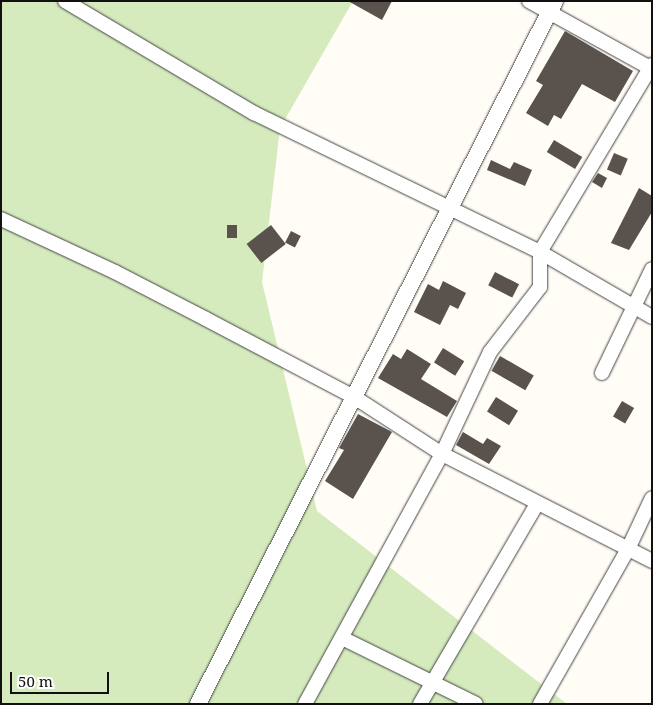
<!DOCTYPE html>
<html>
<head>
<meta charset="utf-8">
<style>
	body { margin:0 }
	#map { position:relative; width:653px; height:705px; overflow:hidden; background:#fffdf5; font-family:"Noto Serif",serif }
	div>[style] { position:absolute }
	.green>* { inset:0; background:#d5ebbd }
	.building>* { inset:0; background:#5a524d; transform-origin:0 0 }
	.roads { filter:drop-shadow(0 0 1px #444) drop-shadow(0 0 1px #444) }
	.minor>* { height:14px; margin:-7px; padding:0 7px; transform-origin:7px; border-radius:7px; background:#fff }
	.tertiary>* { height:16px; margin:-8px; padding:0 8px; transform-origin:8px; border-radius:8px; background:#fff }
	span { translate:-50% -50%; white-space:nowrap; text-align:center; line-height:1.15; -webkit-text-stroke:5px #fff; paint-order:stroke }
	.frame { position:absolute; inset:0; border:2px solid #111; pointer-events:none }
	.scale { position:absolute; left:10px; top:672px; width:99px; height:22px; box-sizing:border-box; border:2px solid #111; border-top:0; padding-left:6px; font-size:15px; line-height:18px; white-space:nowrap; color:#111; -webkit-text-stroke:4px #fff; paint-order:stroke }
</style>
</head>
<body>
<div id="map">
	<div class="green">
		<div style="clip-path:polygon(1px 1px,353px 1px,280px 128px,262px 282px,317px 511px,567px 704px,1px 704px)"></div>
	</div>
	<div class="building">
		<div style="clip-path:polygon(348px 1px,392px 1px,382px 20px)"></div>
		<div style="clip-path:polygon(565px 31px,633px 71px,615px 102px,582px 84px,561px 119px,554px 115px,548px 126px,526px 113px,543px 85px,536px 81px)"></div>
		<div style="left:554px;top:140px;width:33px;height:14px;rotate:31deg"></div>
		<div style="left:614px;top:153px;width:15px;height:18px;rotate:23deg"></div>
		<div style="clip-path:polygon(491px 160px,510px 169px,514px 162px,532px 170px,525px 186px,487px 170px)"></div>
		<div style="clip-path:polygon(598px 173px,607px 178px,602px 188px,592px 182px)"></div>
		<div style="clip-path:polygon(639px 188px,652px 196px,652px 212px,629px 250px,611px 243px)"></div>
		<div style="left:227px;top:225px;width:10px;height:13px"></div>
		<div style="left:271px;top:225px;width:24px;height:31px;rotate:52deg"></div>
		<div style="left:291px;top:231px;width:11px;height:13px;rotate:27deg"></div>
		<div style="left:495px;top:272px;width:27px;height:15px;rotate:27deg"></div>
		<div style="clip-path:polygon(443px 281px,466px 293px,458px 309px,450px 305px,440px 325px,414px 312px,428px 284px,439px 290px)"></div>
		<div style="left:443px;top:348px;width:25px;height:17px;rotate:32deg"></div>
		<div style="clip-path:polygon(407px 349px,431px 364px,421px 379px,457px 401px,447px 417px,378px 378px,393px 354px,401px 359px)"></div>
		<div style="left:500px;top:356px;width:39px;height:17px;rotate:30deg"></div>
		<div style="left:496px;top:397px;width:26px;height:17px;rotate:32deg"></div>
		<div style="left:622px;top:401px;width:14px;height:18px;rotate:30deg"></div>
		<div style="clip-path:polygon(358px 414px,392px 432px,353px 499px,325px 481px,344px 450px,339px 448px)"></div>
		<div style="clip-path:polygon(463px 432px,483px 444px,487px 438px,501px 446px,489px 464px,456px 445px)"></div>
	</div>
	<div class="roads">
		<div class="minor">
			<div style="left:65px;top:1px;width:220px;rotate:30.7deg"></div>
			<div style="left:254px;top:113px;width:318px;rotate:25.9deg"></div>
			<div style="left:540px;top:252px;width:129px;rotate:30.1deg"></div>
			<div style="left:529px;top:1px;width:141px;rotate:28.9deg"></div>
			<div style="left:1px;top:219px;width:126px;rotate:24.9deg"></div>
			<div style="left:115px;top:272px;width:102px;rotate:27.3deg"></div>
			<div style="left:206px;top:319px;width:167px;rotate:27.8deg"></div>
			<div style="left:354px;top:397px;width:105px;rotate:32.9deg"></div>
			<div style="left:442px;top:454px;width:236px;rotate:27deg"></div>
			<div style="left:602px;top:373px;width:115px;rotate:-64.3deg"></div>
			<div style="left:342px;top:638px;width:149px;rotate:26.2deg"></div>
			<div style="left:305px;top:704px;width:285px;rotate:-61.3deg"></div>
			<div style="left:442px;top:454px;width:113px;rotate:-64.8deg"></div>
			<div style="left:490px;top:352px;width:82px;rotate:-52.4deg"></div>
			<div style="left:540px;top:287px;width:35px;rotate:-90deg"></div>
			<div style="left:540px;top:252px;width:218px;rotate:-59.1deg"></div>
			<div style="left:420px;top:704px;width:232px;rotate:-59.7deg"></div>
			<div style="left:540px;top:704px;width:178px;rotate:-60.4deg"></div>
			<div style="left:628px;top:549px;width:56px;rotate:-64.8deg"></div>
		</div>
		<div class="tertiary">
			<div style="left:198px;top:704px;width:788px;rotate:-63.08deg"></div>
		</div>
	</div>
	<div class="frame"></div>
	<div class="scale">50 m</div>
</div>
</body>
</html>
